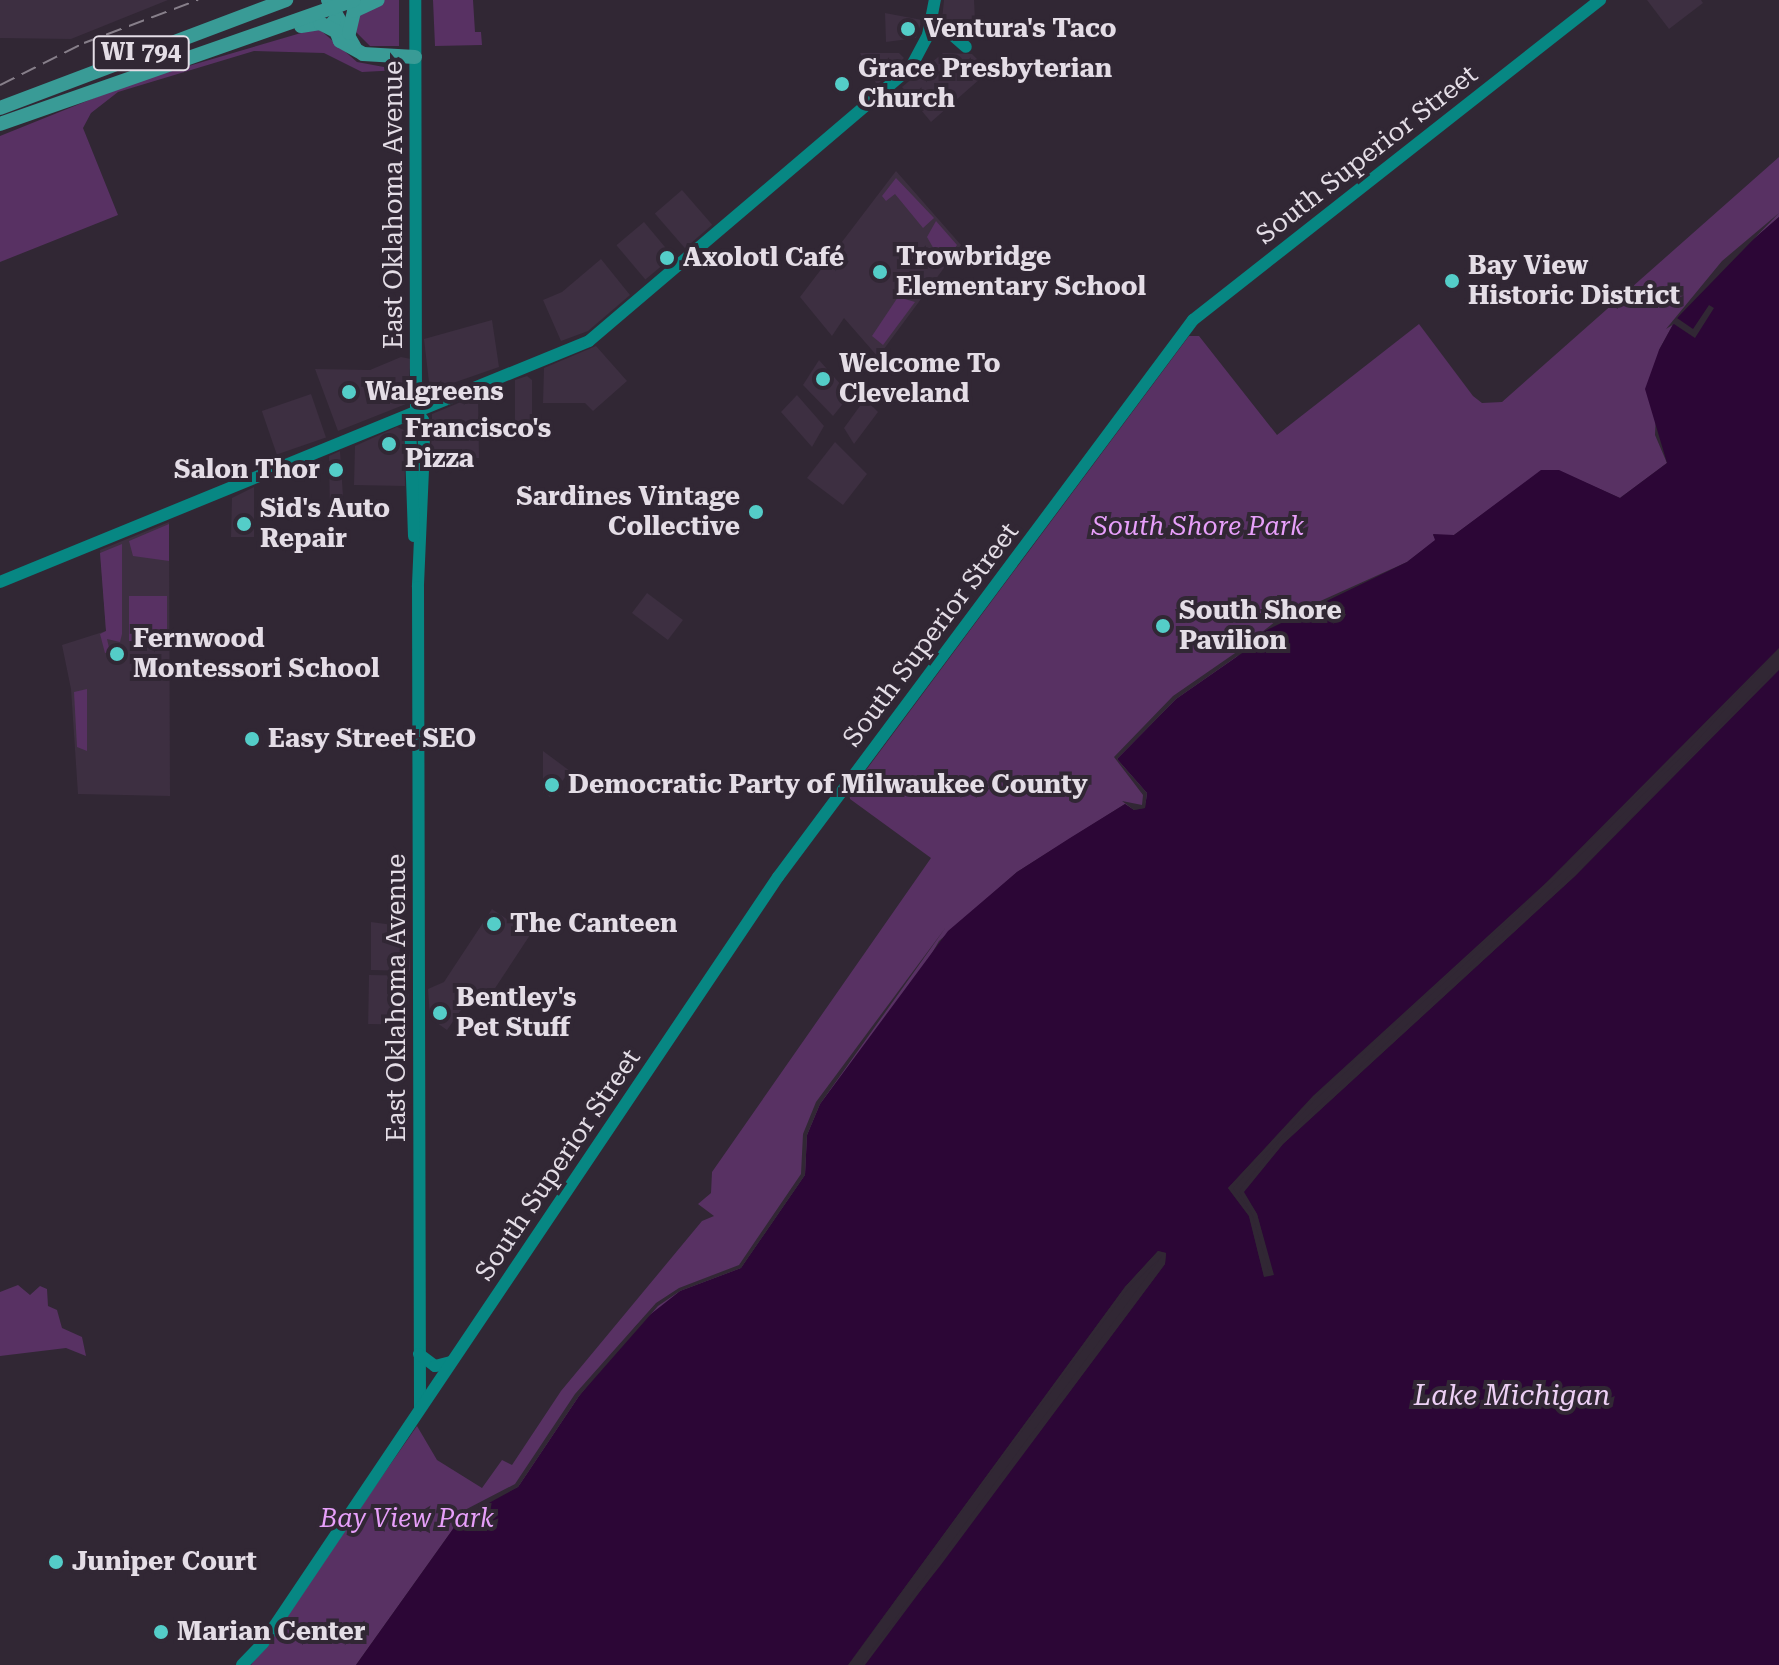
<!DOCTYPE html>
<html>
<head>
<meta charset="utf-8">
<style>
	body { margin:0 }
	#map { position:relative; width:1779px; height:1665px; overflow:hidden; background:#312734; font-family:"Roboto Serif",serif }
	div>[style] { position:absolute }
	.built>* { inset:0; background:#3d2f41; transform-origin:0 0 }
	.green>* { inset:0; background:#583163; transform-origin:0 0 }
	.water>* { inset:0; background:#2c0636 }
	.pier>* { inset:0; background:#312734 }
	.secondary>* { height:12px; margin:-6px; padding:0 6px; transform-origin:6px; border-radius:6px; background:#078783 }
	.primary>* { height:14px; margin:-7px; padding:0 7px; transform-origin:7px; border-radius:7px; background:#399b96 }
	.rail>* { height:2px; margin-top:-1px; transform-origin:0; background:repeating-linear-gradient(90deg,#877f8a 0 16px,transparent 0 24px) }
	.dots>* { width:22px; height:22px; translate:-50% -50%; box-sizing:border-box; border:4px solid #312734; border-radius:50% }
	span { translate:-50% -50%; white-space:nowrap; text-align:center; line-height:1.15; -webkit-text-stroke:8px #312734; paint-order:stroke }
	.shield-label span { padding:2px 6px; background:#312734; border:2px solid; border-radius:6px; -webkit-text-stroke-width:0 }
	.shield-label { font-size:24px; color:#e4dde6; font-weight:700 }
	.poi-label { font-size:26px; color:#e4dde6; font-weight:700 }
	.left { translate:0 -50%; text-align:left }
	.right { translate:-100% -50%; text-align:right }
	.street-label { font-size:26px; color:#e4dde6 }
	.park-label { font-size:26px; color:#e79ffa; font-style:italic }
	.water-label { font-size:28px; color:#edd0f5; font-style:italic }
</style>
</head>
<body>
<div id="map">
	<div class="built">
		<div style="clip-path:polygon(0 0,168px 0,71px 39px,0 38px)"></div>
		<div style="clip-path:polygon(944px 0,974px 0,976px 40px,964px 40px,942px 20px)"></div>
		<div style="clip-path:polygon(1647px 0,1701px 0,1703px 3px,1669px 29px)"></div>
		<div style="clip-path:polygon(885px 13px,922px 20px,916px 38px,886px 42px)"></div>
		<div style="clip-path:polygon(860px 53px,899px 53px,904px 58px,877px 85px)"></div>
		<div style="clip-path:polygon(943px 53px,972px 54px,989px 71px,931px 122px,902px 87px)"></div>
		<div style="clip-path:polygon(896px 171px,961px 245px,878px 357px,844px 318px,832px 336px,800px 297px)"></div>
		<div style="left:682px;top:190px;width:46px;height:36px;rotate:49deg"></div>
		<div style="left:644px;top:222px;width:45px;height:36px;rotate:50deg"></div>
		<div style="clip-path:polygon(601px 259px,630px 295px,588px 331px,561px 341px,543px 300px,562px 292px)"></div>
		<div style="clip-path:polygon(492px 320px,499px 367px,430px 391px,424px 339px)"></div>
		<div style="clip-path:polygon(596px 346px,627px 381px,593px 411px,585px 403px,543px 403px,544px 368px)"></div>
		<div style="clip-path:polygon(401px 357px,411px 359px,406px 404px,338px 431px,315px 369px,370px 370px)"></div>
		<div style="clip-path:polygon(819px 360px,850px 395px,833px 416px,803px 385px)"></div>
		<div style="clip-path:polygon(527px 376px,532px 380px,532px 438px,515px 438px,515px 380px)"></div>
		<div style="left:311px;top:394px;width:46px;height:52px;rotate:71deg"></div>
		<div style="clip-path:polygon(478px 395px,479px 458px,431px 458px,432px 414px)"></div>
		<div style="clip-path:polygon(797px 395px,824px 426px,812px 447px,781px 412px)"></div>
		<div style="clip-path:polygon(865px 399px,878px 412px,854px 444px,844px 428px)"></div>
		<div style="clip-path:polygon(397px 427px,404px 430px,405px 486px,354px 485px,355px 446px)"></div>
		<div style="clip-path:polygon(835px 442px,867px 474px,843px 505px,807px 478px)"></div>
		<div style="clip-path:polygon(340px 451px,344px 511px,330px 511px,329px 456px)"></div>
		<div style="clip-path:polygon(254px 487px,254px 537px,231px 537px,232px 498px)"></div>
		<div style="clip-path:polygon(169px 522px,170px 796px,78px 794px,71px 689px,62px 645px,106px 631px,100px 550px)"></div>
		<div style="left:647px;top:593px;width:45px;height:25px;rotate:37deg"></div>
		<div style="clip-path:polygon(543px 751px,570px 771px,550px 797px,543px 792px)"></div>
		<div style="clip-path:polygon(492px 909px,530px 935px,482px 1008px,468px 1000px,447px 1030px,430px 1018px,428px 989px,444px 982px)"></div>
		<div style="clip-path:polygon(371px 922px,408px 927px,410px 971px,371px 970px)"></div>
		<div style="left:369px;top:975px;width:40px;height:49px;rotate:1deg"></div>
	</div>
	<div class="green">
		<div style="clip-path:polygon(384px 0,399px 0,399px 46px,370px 46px,355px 31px,359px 13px)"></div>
		<div style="clip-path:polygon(433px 0,473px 0,475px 32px,481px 32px,482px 45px,435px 46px)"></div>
		<div style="clip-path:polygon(318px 28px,357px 62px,400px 70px,362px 72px,324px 53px,254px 51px,118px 92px,91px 113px,83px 128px,118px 215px,0 262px,0 136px,134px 82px)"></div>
		<div style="clip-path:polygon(1779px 157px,1779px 217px,1725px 264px,1676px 319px,1659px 350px,1655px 435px,1667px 463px,1620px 498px,1559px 471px,1536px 475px,1454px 535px,1433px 535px,1436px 540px,1407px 562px,1276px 621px,1244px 646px,1148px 801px,1134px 810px,1125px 804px,1017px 872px,939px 941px,805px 1175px,741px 1268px,518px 1487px,463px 1515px,356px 1665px,251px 1665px,417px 1426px,437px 1460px,482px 1488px,502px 1460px,512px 1465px,561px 1391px,702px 1221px,714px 1216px,698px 1204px,711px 1193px,712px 1172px,931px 858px,850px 799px,849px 793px,1189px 336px,1199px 336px,1277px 435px,1419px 324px,1473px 396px,1482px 403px,1502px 402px)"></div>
		<div style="clip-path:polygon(896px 178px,934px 218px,923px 228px,895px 194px,886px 201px,882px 196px)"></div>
		<div style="clip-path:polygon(936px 221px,957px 245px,943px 265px,927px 237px)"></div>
		<div style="clip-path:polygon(898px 297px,915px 302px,883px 345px,872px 336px)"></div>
		<div style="clip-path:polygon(169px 524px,169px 561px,133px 556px,129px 541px)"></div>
		<div style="clip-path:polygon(122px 544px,122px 634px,120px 642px,107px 639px,110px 652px,105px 653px,100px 634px,106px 631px,100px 553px)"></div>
		<div style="left:167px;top:596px;width:45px;height:38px;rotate:90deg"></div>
		<div style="clip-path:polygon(87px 689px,87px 751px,77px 747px,74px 692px)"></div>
		<div style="clip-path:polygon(18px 1285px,30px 1295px,40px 1286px,47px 1289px,48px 1306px,57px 1310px,62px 1328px,82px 1337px,86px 1356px,66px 1348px,0 1356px,0 1292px)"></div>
	</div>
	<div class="water">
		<div style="clip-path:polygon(1779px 217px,1779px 648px,1547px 882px,1313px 1096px,1228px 1188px,1249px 1216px,1264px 1276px,1273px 1275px,1257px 1214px,1243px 1192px,1283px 1144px,1575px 876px,1779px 670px,1779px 1665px,865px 1665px,1165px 1264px,1166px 1253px,1158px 1251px,1125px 1287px,848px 1665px,356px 1665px,463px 1515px,518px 1487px,579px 1396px,637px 1325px,680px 1291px,741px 1268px,805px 1175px,807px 1135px,820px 1104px,948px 931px,1017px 872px,1070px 838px,1125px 804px,1134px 810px,1145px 808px,1147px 793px,1117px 759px,1176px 699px,1245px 651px,1242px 642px,1407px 562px,1435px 540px,1433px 534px,1454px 535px,1541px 470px,1559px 470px,1620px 498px,1667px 463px,1645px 389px,1659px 350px,1676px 319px,1725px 264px)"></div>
	</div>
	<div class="pier">
		<div style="clip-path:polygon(1779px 213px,1677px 318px,1693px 329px,1709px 305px,1714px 308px,1695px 338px,1674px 324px,1666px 329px,1722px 261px)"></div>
		<div style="clip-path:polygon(1239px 639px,1246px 650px,1176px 699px,1117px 759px,1147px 793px,1145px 808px,1134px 810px,1122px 801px,1142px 805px,1143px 795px,1114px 757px,1173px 696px,1241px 649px)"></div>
		<div style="clip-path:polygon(1779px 648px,1689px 750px,1509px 924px,1316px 1099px,1233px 1188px,1252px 1215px,1269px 1272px,1253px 1216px,1239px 1191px,1280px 1141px,1572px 873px,1779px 666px,1575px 876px,1283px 1144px,1244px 1192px,1257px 1214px,1274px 1275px,1264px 1277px,1249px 1216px,1228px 1188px,1314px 1096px,1507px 921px,1686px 747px)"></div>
		<div style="clip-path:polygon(946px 927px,820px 1104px,807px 1135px,805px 1175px,741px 1268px,680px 1291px,658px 1306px,579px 1396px,518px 1487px,454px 1522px,461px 1512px,515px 1484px,575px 1394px,656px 1303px,679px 1288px,739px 1265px,801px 1174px,803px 1134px,816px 1102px)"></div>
		<div style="clip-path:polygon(1158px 1251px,1166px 1253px,1165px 1264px,940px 1566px,861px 1665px,1162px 1256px,1128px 1289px,848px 1665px,1125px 1287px)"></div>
	</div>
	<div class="secondary">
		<div style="left:932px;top:17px;width:45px;rotate:41.4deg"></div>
		<div style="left:416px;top:410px;width:12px;rotate:55deg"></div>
		<div style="left:423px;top:420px;width:27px;rotate:88deg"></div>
		<div style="left:424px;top:447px;width:140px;rotate:92.5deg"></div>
		<div style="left:418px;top:587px;width:821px;rotate:89.86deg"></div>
		<div style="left:414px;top:536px;width:112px;rotate:-92deg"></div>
		<div style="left:410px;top:424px;width:15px;rotate:-67deg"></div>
		<div style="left:416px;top:410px;width:410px;rotate:-90.1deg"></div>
		<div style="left:0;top:582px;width:636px;rotate:-22.25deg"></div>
		<div style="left:589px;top:341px;width:423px;rotate:-40.4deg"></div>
		<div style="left:911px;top:67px;width:36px;rotate:-62deg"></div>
		<div style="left:928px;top:35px;width:36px;rotate:-79deg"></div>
		<div style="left:419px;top:1354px;width:20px;rotate:37deg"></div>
		<div style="left:435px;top:1366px;width:16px;rotate:-14deg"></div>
		<div style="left:242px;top:1665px;width:30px;rotate:-46deg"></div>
		<div style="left:263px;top:1643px;width:923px;rotate:-56.09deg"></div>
		<div style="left:778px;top:877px;width:695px;rotate:-53.31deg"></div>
		<div style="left:1193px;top:320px;width:518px;rotate:-38.18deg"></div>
	</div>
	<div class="primary">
		<div style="left:328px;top:0;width:55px;rotate:60.6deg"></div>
		<div style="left:333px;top:22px;width:20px;rotate:70deg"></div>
		<div style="left:340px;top:41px;width:26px;rotate:29deg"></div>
		<div style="left:363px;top:54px;width:52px;rotate:3.3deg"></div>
		<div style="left:301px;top:26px;width:19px;rotate:-9deg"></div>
		<div style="left:320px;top:23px;width:18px;rotate:27deg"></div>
		<div style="left:349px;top:33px;width:23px;rotate:-77deg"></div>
		<div style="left:354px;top:11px;width:26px;rotate:-25deg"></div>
		<div style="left:0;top:108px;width:306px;rotate:-20.7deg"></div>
		<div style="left:0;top:124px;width:375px;rotate:-19.3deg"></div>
	</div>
	<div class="rail">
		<div style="left:0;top:85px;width:94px;rotate:-26.6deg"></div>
		<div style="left:84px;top:43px;width:122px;rotate:-20.7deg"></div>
	</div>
	<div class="dots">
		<div style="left:908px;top:29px;background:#54cdc8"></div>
		<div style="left:842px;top:84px;background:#54cdc8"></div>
		<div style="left:667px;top:258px;background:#54cdc8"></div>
		<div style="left:880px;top:272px;background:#54cdc8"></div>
		<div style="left:1452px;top:281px;background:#54cdc8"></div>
		<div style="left:823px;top:379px;background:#54cdc8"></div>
		<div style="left:349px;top:392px;background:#54cdc8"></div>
		<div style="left:389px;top:444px;background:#54cdc8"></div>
		<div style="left:336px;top:470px;background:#54cdc8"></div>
		<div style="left:756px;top:512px;background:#54cdc8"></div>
		<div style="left:244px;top:524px;background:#54cdc8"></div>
		<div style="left:1163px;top:626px;background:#54cdc8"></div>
		<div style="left:117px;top:654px;background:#54cdc8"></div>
		<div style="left:252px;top:739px;background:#54cdc8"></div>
		<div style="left:552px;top:785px;background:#54cdc8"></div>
		<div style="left:494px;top:924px;background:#54cdc8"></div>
		<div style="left:440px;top:1013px;background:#54cdc8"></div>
		<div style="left:56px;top:1562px;background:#54cdc8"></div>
		<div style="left:161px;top:1632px;background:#54cdc8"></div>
	</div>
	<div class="shield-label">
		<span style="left:141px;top:53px">WI 794</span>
	</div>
	<div class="poi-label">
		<span class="left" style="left:924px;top:29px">Ventura's Taco</span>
		<span class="left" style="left:858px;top:84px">Grace Presbyterian<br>Church</span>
		<span class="left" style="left:896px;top:272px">Trowbridge<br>Elementary School</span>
		<span class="left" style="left:683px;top:258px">Axolotl Café</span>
		<span class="left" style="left:1468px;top:281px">Bay View<br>Historic District</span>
		<span class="left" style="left:839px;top:379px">Welcome To<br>Cleveland</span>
		<span class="left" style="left:365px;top:392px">Walgreens</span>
		<span class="left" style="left:405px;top:444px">Francisco's<br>Pizza</span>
		<span class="right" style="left:320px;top:470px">Salon Thor</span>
		<span class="right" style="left:740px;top:512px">Sardines Vintage<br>Collective</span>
		<span class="left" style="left:260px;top:524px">Sid's Auto<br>Repair</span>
		<span class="left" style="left:1179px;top:626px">South Shore<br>Pavilion</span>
		<span class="left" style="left:133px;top:654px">Fernwood<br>Montessori School</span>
		<span class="left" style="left:268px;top:739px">Easy Street SEO</span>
		<span class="left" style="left:568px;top:785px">Democratic Party of Milwaukee County</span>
		<span class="left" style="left:510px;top:924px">The Canteen</span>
		<span class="left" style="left:456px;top:1013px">Bentley's<br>Pet Stuff</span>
		<span class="left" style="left:72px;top:1562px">Juniper Court</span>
		<span class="left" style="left:177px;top:1632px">Marian Center</span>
	</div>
	<div class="street-label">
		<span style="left:1367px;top:155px;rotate:-38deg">South Superior Street</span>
		<span style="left:394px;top:205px;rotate:-90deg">East Oklahoma Avenue</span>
		<span style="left:931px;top:635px;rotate:-53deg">South Superior Street</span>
		<span style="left:397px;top:998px;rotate:-90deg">East Oklahoma Avenue</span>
		<span style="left:558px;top:1165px;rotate:-56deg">South Superior Street</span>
	</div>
	<div class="park-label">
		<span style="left:1198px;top:527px">South Shore Park</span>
		<span style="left:407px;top:1519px">Bay View Park</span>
	</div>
	<div class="water-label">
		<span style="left:1512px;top:1396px">Lake Michigan</span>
	</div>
</div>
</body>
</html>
